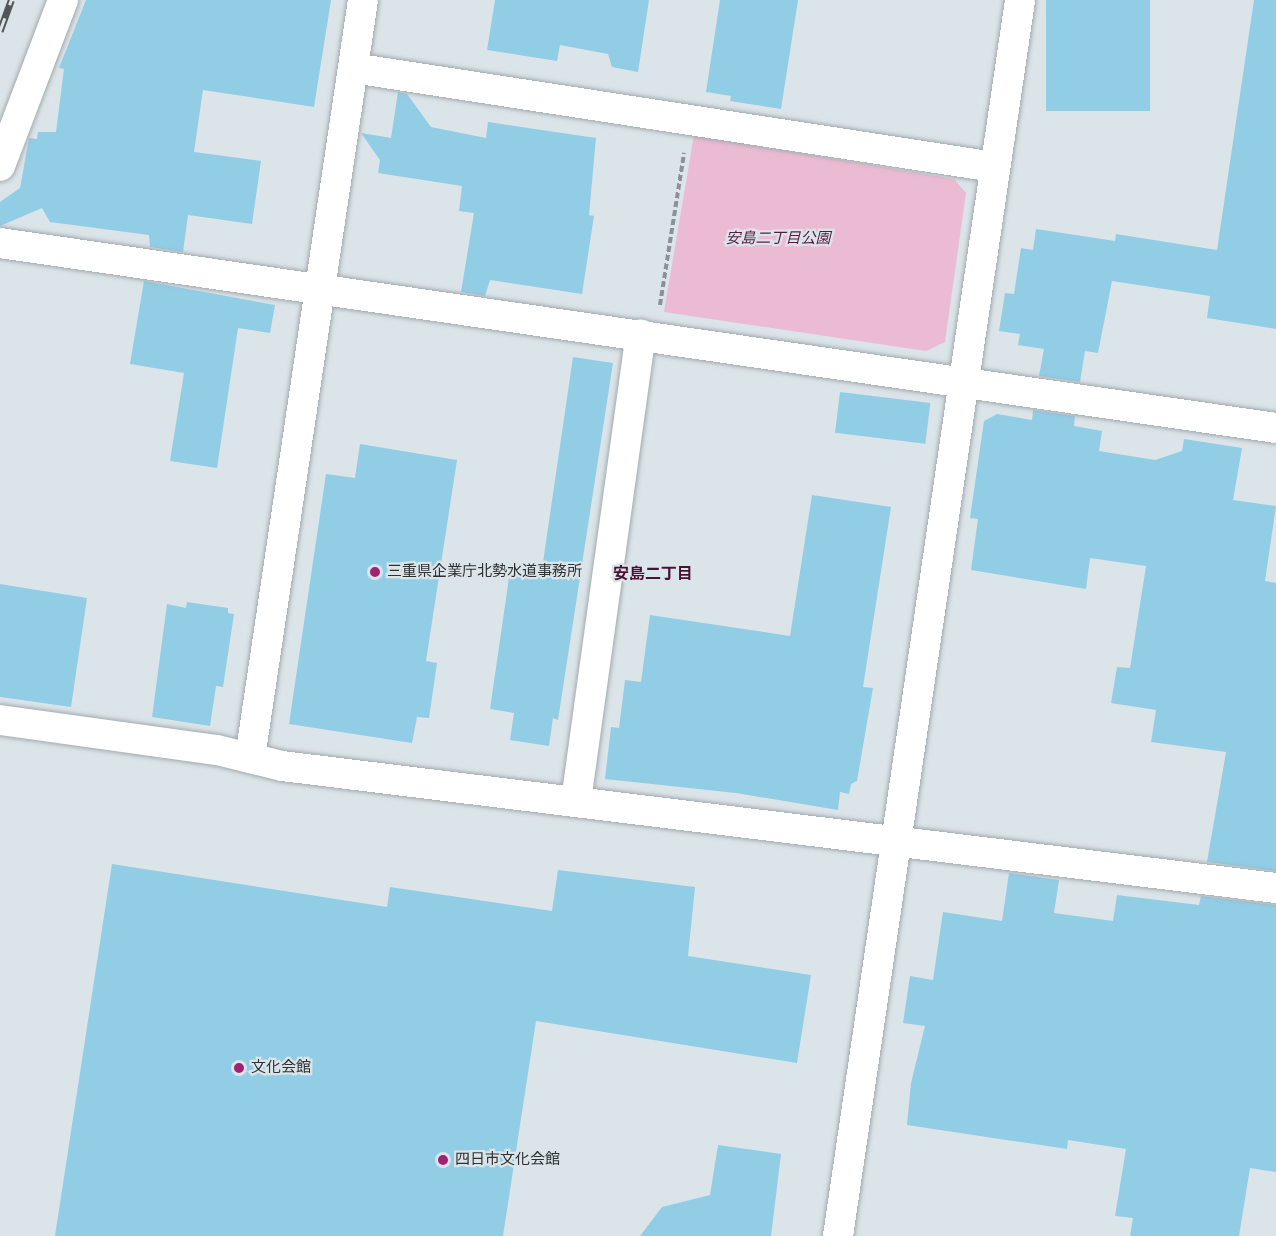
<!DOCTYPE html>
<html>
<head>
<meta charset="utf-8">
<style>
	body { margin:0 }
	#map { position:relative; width:1276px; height:1236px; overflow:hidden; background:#dbe4e8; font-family:"Times New Roman","Noto Sans JP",serif }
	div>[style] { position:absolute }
	.green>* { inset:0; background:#ebbbd3 }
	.building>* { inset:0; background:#92cde6; transform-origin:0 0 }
	.path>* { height:4px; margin-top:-2px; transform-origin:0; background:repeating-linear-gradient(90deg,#8b9194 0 6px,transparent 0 9px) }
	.roads { filter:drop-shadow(0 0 2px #a1aaae) drop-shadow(0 0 2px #a1aaae) }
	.minor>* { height:30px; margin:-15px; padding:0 15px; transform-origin:15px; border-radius:15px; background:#fff }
	.rail>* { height:7px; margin-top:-3.5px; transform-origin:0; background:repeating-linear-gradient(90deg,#dbe4e8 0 14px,#525658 0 28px); box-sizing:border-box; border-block:2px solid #525658 }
	.dots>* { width:16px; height:16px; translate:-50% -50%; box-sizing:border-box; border:3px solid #dbe4e8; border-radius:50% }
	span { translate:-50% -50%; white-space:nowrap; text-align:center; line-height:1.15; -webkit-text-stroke:4.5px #dbe4e8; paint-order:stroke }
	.park-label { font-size:15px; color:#591c40; font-style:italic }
	.poi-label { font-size:15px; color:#2e3133 }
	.left { translate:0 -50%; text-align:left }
	.neighbourhood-label { font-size:16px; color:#4c1035; font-weight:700 }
</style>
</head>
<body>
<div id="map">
	<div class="green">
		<div style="clip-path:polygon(694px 135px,954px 179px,966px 193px,945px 342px,926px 351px,664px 312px)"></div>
	</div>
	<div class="building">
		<div style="clip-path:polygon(86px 0,331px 0,314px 107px,203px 90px,194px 152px,261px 161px,252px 224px,188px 215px,183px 252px,150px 247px,149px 235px,50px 222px,42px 208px,0 226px,0 202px,20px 188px,29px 138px,37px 139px,38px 132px,56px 132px,64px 69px,59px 68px)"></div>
		<div style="clip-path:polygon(495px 0,649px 0,638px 72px,612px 67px,608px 54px,560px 45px,557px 61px,487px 50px)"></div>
		<div style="clip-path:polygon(720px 0,798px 0,781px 109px,730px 101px,731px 96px,706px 92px)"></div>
		<div style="left:1046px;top:0;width:104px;height:111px"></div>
		<div style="clip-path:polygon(1254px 0,1276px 0,1276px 329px,1207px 318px,1210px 296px,1112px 281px,1098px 353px,1085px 351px,1080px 382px,1039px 376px,1044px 349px,1018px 345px,1020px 334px,999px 331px,1005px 293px,1014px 294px,1021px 248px,1033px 250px,1036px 229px,1115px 241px,1116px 234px,1217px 250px)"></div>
		<div style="clip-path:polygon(398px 92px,407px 94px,431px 127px,486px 138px,488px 122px,596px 138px,589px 215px,594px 216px,582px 294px,490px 280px,485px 296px,461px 292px,474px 213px,459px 211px,462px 186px,378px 173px,380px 160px,361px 133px,391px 138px)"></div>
		<div style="clip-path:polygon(144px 281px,275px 305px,270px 333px,238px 328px,217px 468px,170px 461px,184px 373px,130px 364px)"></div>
		<div style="clip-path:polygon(573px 357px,613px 363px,558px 720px,553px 718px,549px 746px,510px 740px,514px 713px,490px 709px,511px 564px,542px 569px)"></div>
		<div style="left:840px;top:392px;width:91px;height:41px;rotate:7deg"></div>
		<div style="clip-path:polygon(1033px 410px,1075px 416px,1074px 426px,1102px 431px,1099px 451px,1155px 460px,1182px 451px,1184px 439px,1242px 448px,1233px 500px,1276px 506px,1265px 581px,1276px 583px,1276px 871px,1207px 862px,1226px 752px,1151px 742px,1156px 710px,1111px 703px,1117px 667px,1130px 668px,1146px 566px,1090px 558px,1086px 589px,971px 570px,978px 519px,970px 518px,984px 421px,997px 414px,1032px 420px)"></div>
		<div style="clip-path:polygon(360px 444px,457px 460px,426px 661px,437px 663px,429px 718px,417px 717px,412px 743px,289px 724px,326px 474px,355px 478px)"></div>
		<div style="clip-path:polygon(812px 495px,891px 507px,863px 687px,873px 688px,857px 781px,851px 784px,849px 794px,840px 792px,838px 810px,736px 793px,605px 779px,611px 727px,619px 728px,625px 680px,641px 682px,650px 615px,790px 636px)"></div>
		<div style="clip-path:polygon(0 584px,87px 598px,71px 707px,0 697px)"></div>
		<div style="clip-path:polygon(187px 602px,228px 608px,228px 613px,234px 614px,223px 687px,216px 686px,210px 726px,152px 717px,167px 604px,186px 608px)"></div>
		<div style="clip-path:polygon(112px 864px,387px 907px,390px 887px,552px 911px,558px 870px,695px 887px,688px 956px,811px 975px,797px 1063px,536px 1021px,503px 1236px,55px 1236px)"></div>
		<div style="clip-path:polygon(1009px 873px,1059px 880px,1054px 913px,1113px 921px,1117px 895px,1199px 905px,1201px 896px,1276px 905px,1276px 1172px,1250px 1168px,1239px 1236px,1130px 1236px,1133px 1218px,1115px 1216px,1126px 1149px,1068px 1140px,1067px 1149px,907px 1125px,911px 1083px,925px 1026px,903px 1023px,910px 976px,933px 980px,943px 912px,1002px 921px)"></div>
		<div style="clip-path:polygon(718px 1145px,781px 1154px,771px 1236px,640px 1236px,662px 1207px,710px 1195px)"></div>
	</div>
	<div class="path">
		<div style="left:660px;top:305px;width:154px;rotate:-81deg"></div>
	</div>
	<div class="roads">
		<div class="minor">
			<div style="left:353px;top:68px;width:649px;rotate:8.78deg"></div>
			<div style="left:0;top:166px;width:178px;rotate:-69.2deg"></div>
			<div style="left:0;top:243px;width:1289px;rotate:8.25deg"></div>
			<div style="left:0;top:720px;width:219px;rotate:7.9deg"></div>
			<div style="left:217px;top:750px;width:67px;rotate:13.8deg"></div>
			<div style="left:282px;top:766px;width:1001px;rotate:7deg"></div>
			<div style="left:250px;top:758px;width:766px;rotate:-81.52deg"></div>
			<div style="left:576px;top:801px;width:471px;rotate:-82.1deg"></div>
			<div style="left:838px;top:1236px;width:1249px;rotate:-81.62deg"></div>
		</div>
	</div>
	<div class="rail">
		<div style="left:0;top:31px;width:33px;rotate:-70deg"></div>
	</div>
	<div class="dots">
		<div style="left:375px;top:572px;background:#a12172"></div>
		<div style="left:239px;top:1068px;background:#a12172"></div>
		<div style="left:443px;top:1160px;background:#a12172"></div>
	</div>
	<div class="park-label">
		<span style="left:778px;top:239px">安島二丁目公園</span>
	</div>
	<div class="poi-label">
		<span class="left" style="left:387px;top:572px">三重県企業庁北勢水道事務所</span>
		<span class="left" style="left:251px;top:1068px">文化会館</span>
		<span class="left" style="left:455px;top:1160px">四日市文化会館</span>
	</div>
	<div class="neighbourhood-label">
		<span style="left:653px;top:574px">安島二丁目</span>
	</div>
</div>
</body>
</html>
